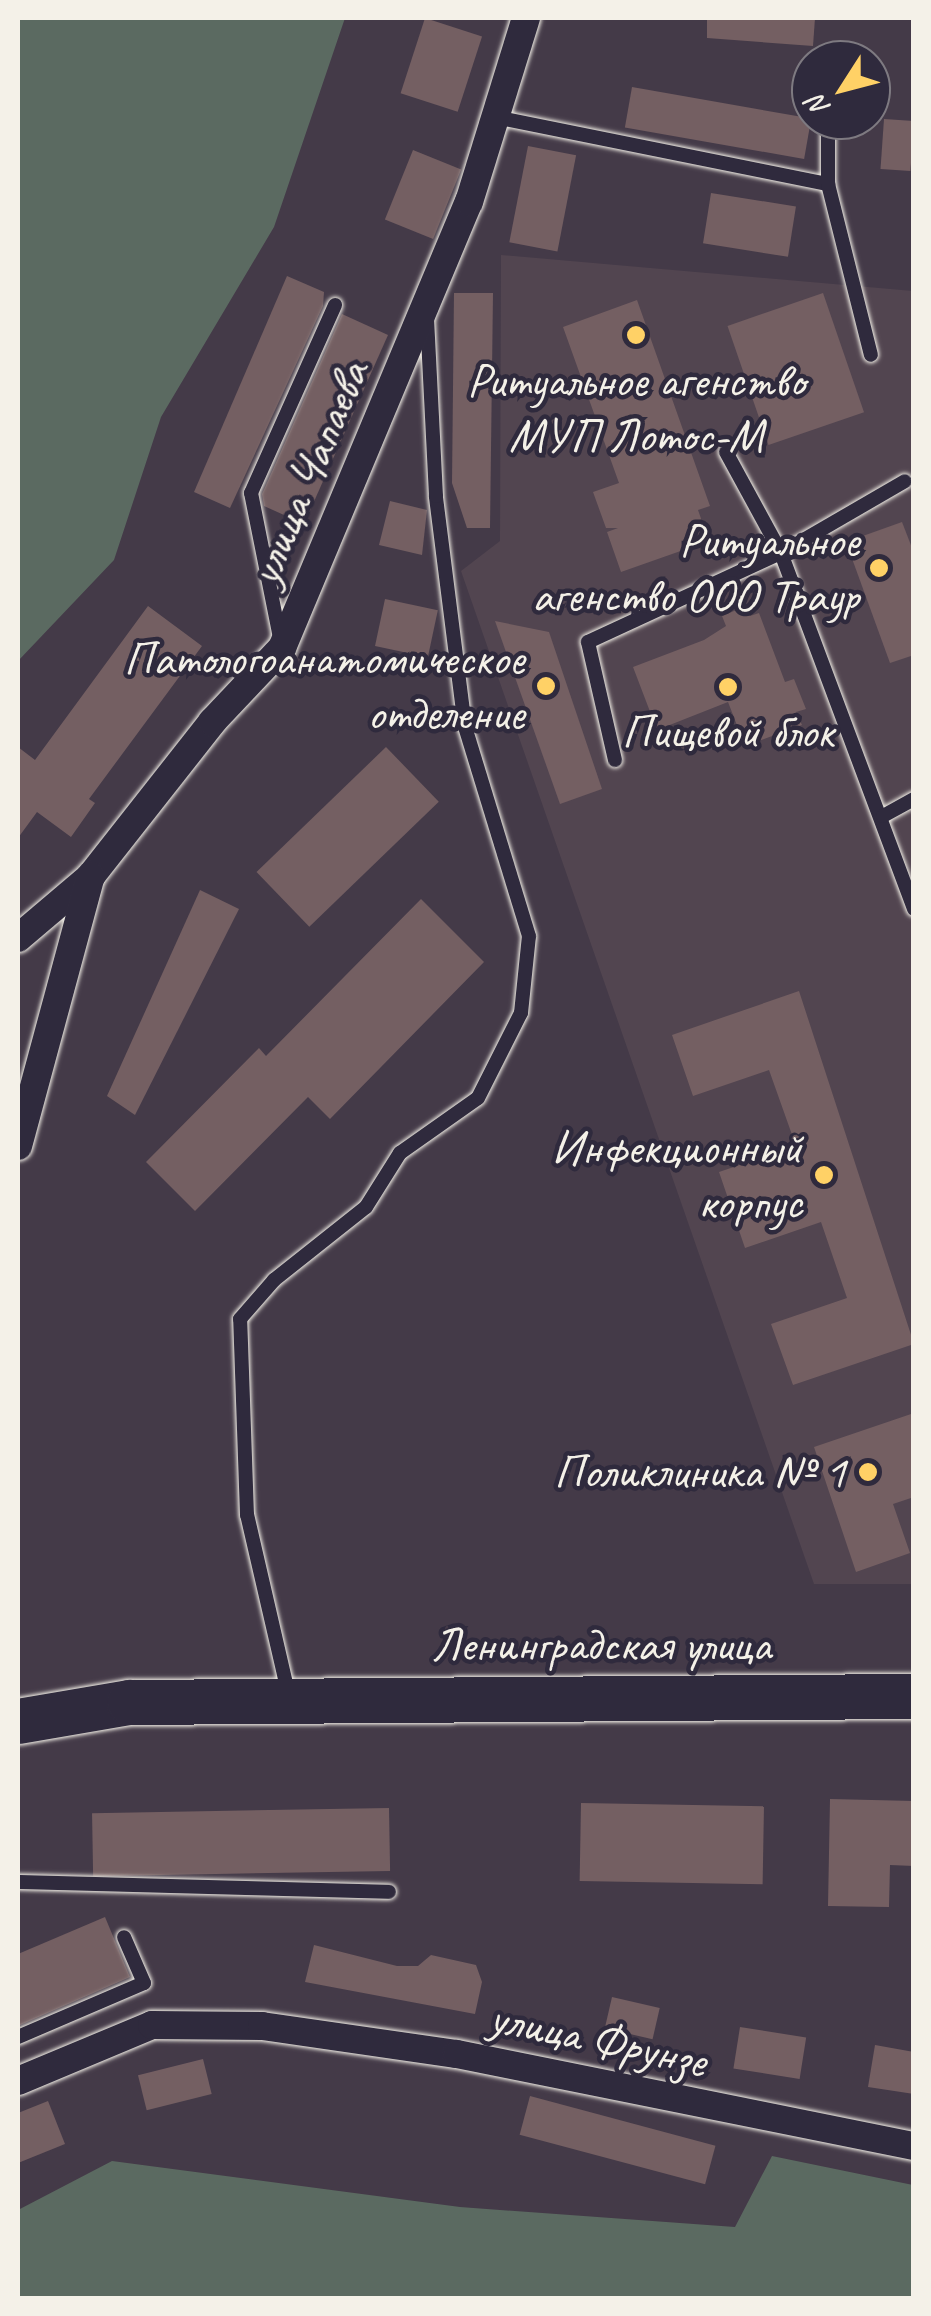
<!DOCTYPE html>
<html>
<head>
<meta charset="utf-8">
<style>
	body { margin:0 }
	#map { position:relative; width:931px; height:2316px; overflow:hidden; background:#443a48; font-family:Caveat,sans-serif }
	div>[style] { position:absolute }
	.built>* { inset:0; background:#524550 }
	.green>* { inset:0; background:#5b6a61 }
	.building>* { inset:0; background:#745f62; transform-origin:0 0 }
	.roads { filter:drop-shadow(0 0 2px #f4f1e8) drop-shadow(0 0 2px #f4f1e8) }
	.service>* { height:14px; margin:-7px; padding:0 7px; transform-origin:7px; border-radius:7px; background:#2f2a3d }
	.minor>* { height:28px; margin:-14px; padding:0 14px; transform-origin:14px; border-radius:14px; background:#2f2a3d }
	.primary>* { height:45px; margin:-22.5px; padding:0 22.5px; transform-origin:22.5px; border-radius:22.5px; background:#2f2a3d }
	.dots>* { width:28px; height:28px; translate:-50% -50%; box-sizing:border-box; border:5px solid #2f2a3d; border-radius:50% }
	span { translate:-50% -50%; white-space:nowrap; text-align:center; line-height:1.15; -webkit-text-stroke:9px #2f2a3d; paint-order:stroke }
	.poi-label { font-size:48px; color:#f4f1e8 }
	.right { translate:-100% -50%; text-align:right }
	.street-label { font-size:48px; color:#f4f1e8 }
	.frame { position:absolute; inset:0; border:20px solid #f4f1e8; pointer-events:none }
	.north { position:absolute; left:791px; top:40px; width:100px; height:100px; box-sizing:border-box; background:#2f2a3d; border:2px solid #7e7a81; border-radius:50%; rotate:234deg; font-size:28px; font-weight:700; line-height:40px; text-align:center; color:#f4f1e8 }
	.north::after { content:''; display:block; margin:auto; width:35px; height:45px; background:#ffd166; clip-path:polygon(50% 0,100% 100%,50% 72%,0 100%) }
</style>
</head>
<body>
<div id="map">
	<div class="built">
		<div style="clip-path:polygon(501px 255px,913px 291px,913px 1584px,814px 1584px,461px 571px,500px 541px)"></div>
	</div>
	<div class="green">
		<div style="clip-path:polygon(18px 18px,345px 18px,274px 227px,161px 417px,114px 560px,18px 661px)"></div>
		<div style="clip-path:polygon(772px 2156px,913px 2185px,913px 2298px,18px 2298px,18px 2210px,112px 2161px,460px 2207px,735px 2227px)"></div>
	</div>
	<div class="building">
		<div style="left:425px;top:18px;width:60px;height:79px;rotate:18deg"></div>
		<div style="clip-path:polygon(707px 18px,815px 18px,813px 46px,707px 38px)"></div>
		<div style="left:632px;top:87px;width:182px;height:41px;rotate:10deg"></div>
		<div style="left:884px;top:119px;width:30px;height:50px;rotate:4deg"></div>
		<div style="left:528px;top:146px;width:49px;height:98px;rotate:11deg"></div>
		<div style="left:413px;top:150px;width:52px;height:75px;rotate:22deg"></div>
		<div style="left:711px;top:193px;width:86px;height:51px;rotate:9deg"></div>
		<div style="clip-path:polygon(287px 276px,324px 292px,323px 306px,230px 508px,194px 492px)"></div>
		<div style="clip-path:polygon(454px 293px,493px 293px,490px 528px,467px 528px,452px 483px)"></div>
		<div style="left:823px;top:293px;width:126px;height:101px;rotate:71deg"></div>
		<div style="clip-path:polygon(637px 300px,710px 506px,698px 510px,709px 541px,621px 572px,607px 532px,618px 528px,606px 528px,593px 492px,619px 483px,563px 327px)"></div>
		<div style="clip-path:polygon(342px 314px,388px 335px,304px 524px,264px 506px,262px 494px)"></div>
		<div style="clip-path:polygon(390px 501px,427px 510px,422px 555px,379px 545px)"></div>
		<div style="clip-path:polygon(902px 522px,914px 553px,914px 655px,890px 663px,846px 542px)"></div>
		<div style="left:385px;top:599px;width:54px;height:48px;rotate:12deg"></div>
		<div style="clip-path:polygon(148px 606px,202px 646px,89px 799px,95px 803px,71px 837px,37px 812px,18px 838px,18px 747px,35px 760px)"></div>
		<div style="clip-path:polygon(746px 606px,750px 616px,759px 613px,785px 682px,794px 679px,806px 709px,796px 712px,802px 725px,745px 746px,728px 702px,657px 730px,633px 667px,704px 640px,726px 626px,722px 616px)"></div>
		<div style="clip-path:polygon(495px 621px,549px 632px,602px 789px,560px 804px)"></div>
		<div style="left:386px;top:747px;width:76px;height:180px;rotate:46deg"></div>
		<div style="clip-path:polygon(200px 890px,239px 909px,135px 1115px,107px 1096px)"></div>
		<div style="clip-path:polygon(421px 899px,484px 962px,330px 1119px,308px 1097px,195px 1211px,146px 1162px,259px 1048px,266px 1056px)"></div>
		<div style="clip-path:polygon(799px 991px,914px 1344px,793px 1385px,771px 1324px,847px 1298px,821px 1222px,745px 1248px,719px 1172px,796px 1146px,769px 1070px,693px 1096px,672px 1035px)"></div>
		<div style="clip-path:polygon(914px 1413px,914px 1497px,893px 1504px,910px 1553px,856px 1572px,814px 1447px)"></div>
		<div style="clip-path:polygon(830px 1799px,914px 1801px,914px 1866px,890px 1865px,889px 1907px,828px 1906px)"></div>
		<div style="left:581px;top:1803px;width:183px;height:78px;rotate:1deg"></div>
		<div style="left:389px;top:1808px;width:63px;height:297px;rotate:89deg"></div>
		<div style="clip-path:polygon(105px 1917px,130px 1977px,18px 2026px,18px 1954px)"></div>
		<div style="clip-path:polygon(314px 1945px,397px 1966px,418px 1966px,431px 1955px,476px 1965px,482px 1982px,475px 2014px,305px 1982px)"></div>
		<div style="left:612px;top:1997px;width:49px;height:32px;rotate:13deg"></div>
		<div style="left:740px;top:2027px;width:67px;height:42px;rotate:9deg"></div>
		<div style="clip-path:polygon(875px 2045px,914px 2052px,914px 2094px,868px 2087px)"></div>
		<div style="left:203px;top:2059px;width:36px;height:67px;rotate:76deg"></div>
		<div style="left:530px;top:2096px;width:192px;height:40px;rotate:15deg"></div>
		<div style="clip-path:polygon(48px 2101px,65px 2144px,18px 2163px,18px 2113px)"></div>
	</div>
	<div class="roads">
		<div class="service">
			<div style="left:500px;top:118px;width:335px;rotate:11.4deg"></div>
			<div style="left:828px;top:184px;width:176px;rotate:75.9deg"></div>
			<div style="left:828px;top:120px;width:64px;rotate:90deg"></div>
			<div style="left:726px;top:452px;width:115px;rotate:61.4deg"></div>
			<div style="left:781px;top:553px;width:380px;rotate:69.5deg"></div>
			<div style="left:280px;top:638px;width:148px;rotate:-101.3deg"></div>
			<div style="left:251px;top:493px;width:206px;rotate:-65.9deg"></div>
			<div style="left:615px;top:760px;width:121px;rotate:-102.9deg"></div>
			<div style="left:588px;top:642px;width:213px;rotate:-24.8deg"></div>
			<div style="left:781px;top:553px;width:143px;rotate:-30.1deg"></div>
			<div style="left:883px;top:816px;width:35px;rotate:-29deg"></div>
			<div style="left:288px;top:1692px;width:182px;rotate:-103deg"></div>
			<div style="left:247px;top:1515px;width:196px;rotate:-92deg"></div>
			<div style="left:240px;top:1319px;width:52px;rotate:-48.9deg"></div>
			<div style="left:274px;top:1280px;width:117px;rotate:-38.4deg"></div>
			<div style="left:366px;top:1207px;width:64px;rotate:-57.8deg"></div>
			<div style="left:400px;top:1153px;width:95px;rotate:-35.2deg"></div>
			<div style="left:478px;top:1098px;width:95px;rotate:-63.2deg"></div>
			<div style="left:521px;top:1013px;width:77px;rotate:-84.1deg"></div>
			<div style="left:529px;top:936px;width:219px;rotate:-107deg"></div>
			<div style="left:465px;top:727px;width:233px;rotate:-97.2deg"></div>
			<div style="left:436px;top:496px;width:177px;rotate:-92.9deg"></div>
			<div style="left:18px;top:1882px;width:371px;rotate:1.5deg"></div>
			<div style="left:18px;top:2037px;width:137px;rotate:-23.2deg"></div>
			<div style="left:144px;top:1983px;width:50px;rotate:-113.5deg"></div>
		</div>
		<div class="minor">
			<div style="left:18px;top:938px;width:96px;rotate:-40.3deg"></div>
			<div style="left:91px;top:876px;width:196px;rotate:-51.8deg"></div>
			<div style="left:212px;top:722px;width:102px;rotate:-46.6deg"></div>
			<div style="left:282px;top:648px;width:484px;rotate:-67.3deg"></div>
			<div style="left:469px;top:202px;width:193px;rotate:-72.8deg"></div>
			<div style="left:18px;top:1146px;width:280px;rotate:-74.9deg"></div>
			<div style="left:18px;top:2081px;width:145px;rotate:-22.7deg"></div>
			<div style="left:152px;top:2025px;width:110px;rotate:0.5deg"></div>
			<div style="left:262px;top:2026px;width:197px;rotate:8.2deg"></div>
			<div style="left:457px;top:2054px;width:466px;rotate:11.4deg"></div>
		</div>
		<div class="primary">
			<div style="left:18px;top:1721px;width:113px;rotate:-9.7deg"></div>
			<div style="left:129px;top:1702px;width:785px;rotate:-0.44deg"></div>
		</div>
	</div>
	<div class="dots">
		<div style="left:636px;top:335px;background:#ffd166"></div>
		<div style="left:879px;top:568px;background:#ffd166"></div>
		<div style="left:546px;top:686px;background:#ffd166"></div>
		<div style="left:728px;top:687px;background:#ffd166"></div>
		<div style="left:824px;top:1175px;background:#ffd166"></div>
		<div style="left:868px;top:1472px;background:#ffd166"></div>
	</div>
	<div class="poi-label">
		<span style="left:636px;top:408px">Ритуальное агенство<br>МУП Лотос-М</span>
		<span class="right" style="left:859px;top:568px">Ритуальное<br>агенство ООО Траур</span>
		<span class="right" style="left:524px;top:686px">Патологоанатомическое<br>отделение</span>
		<span style="left:728px;top:732px">Пищевой блок</span>
		<span class="right" style="left:802px;top:1175px">Инфекционный<br>корпус</span>
		<span class="right" style="left:846px;top:1472px">Поликлиника № 1</span>
	</div>
	<div class="street-label">
		<span style="left:308px;top:473px;rotate:-67deg">улица Чапаева</span>
		<span style="left:601px;top:1645px">Ленинградская улица</span>
		<span style="left:598px;top:2039px;rotate:12deg">улица Фрунзе</span>
	</div>
	<div class="frame"></div>
	<div class="north">N</div>
</div>
</body>
</html>
